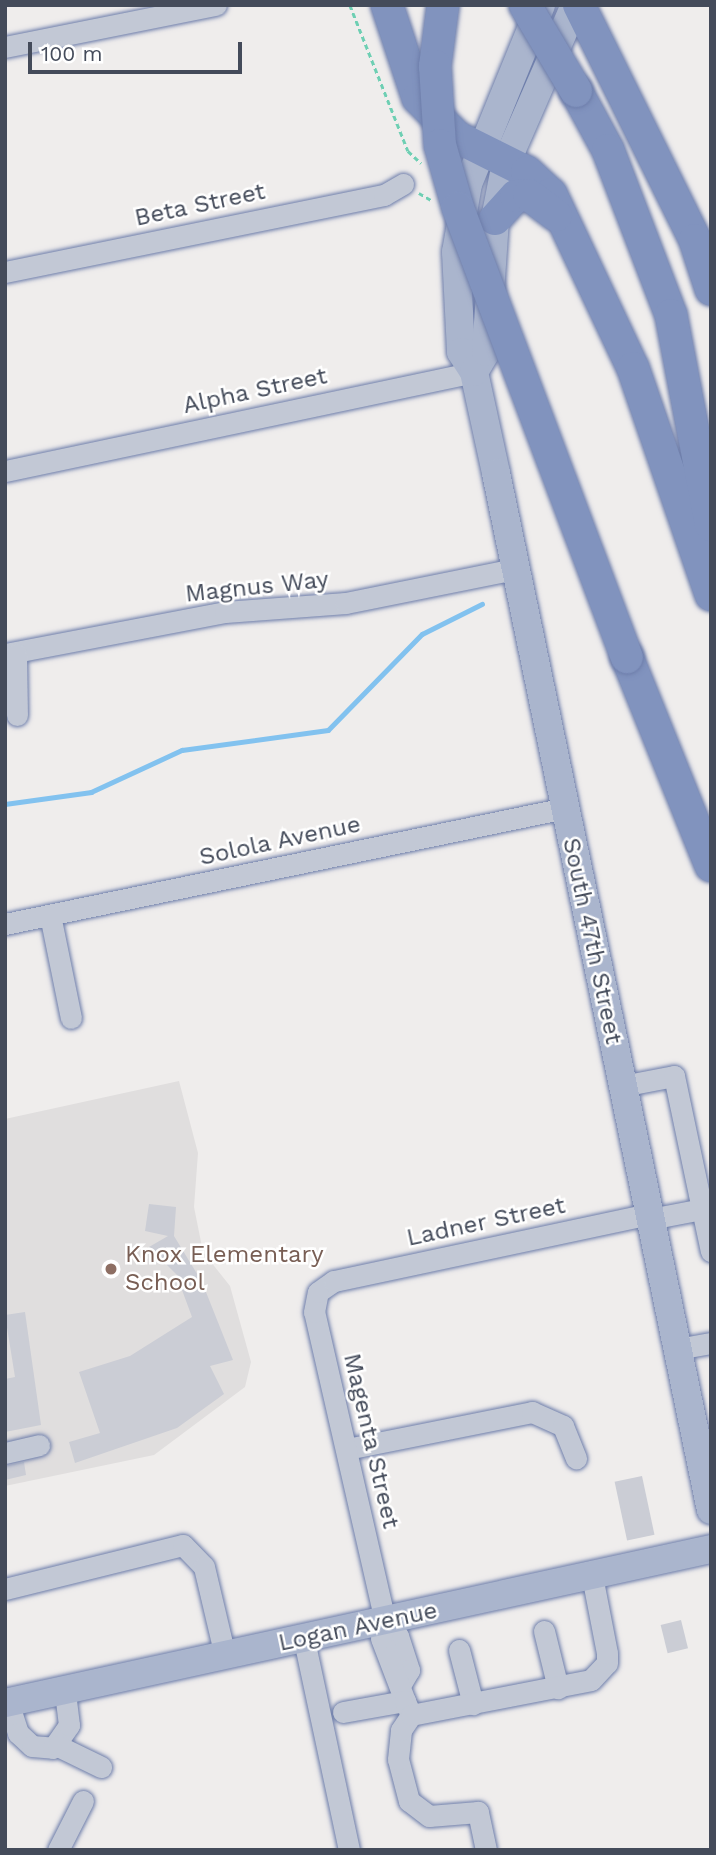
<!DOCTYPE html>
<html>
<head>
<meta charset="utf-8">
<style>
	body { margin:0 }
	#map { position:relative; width:716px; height:1855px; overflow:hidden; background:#efedec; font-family:"Work Sans",sans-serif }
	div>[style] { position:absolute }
	.education>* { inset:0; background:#e0dede }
	.stream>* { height:4.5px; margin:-2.25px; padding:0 2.25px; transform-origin:2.25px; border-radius:2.25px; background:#82c2ef }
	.building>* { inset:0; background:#cbcdd5; transform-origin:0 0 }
	.path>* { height:2.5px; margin-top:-1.25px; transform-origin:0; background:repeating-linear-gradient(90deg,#6ecfb3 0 5px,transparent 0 8.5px) }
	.roads { filter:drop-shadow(0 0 2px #6d7daa) drop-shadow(0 0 2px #6d7daa) }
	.minor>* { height:21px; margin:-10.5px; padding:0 10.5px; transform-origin:10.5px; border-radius:10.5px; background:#c2c8d5 }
	.major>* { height:28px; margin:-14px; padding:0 14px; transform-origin:14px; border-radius:14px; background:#aab5cd }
	.highway>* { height:32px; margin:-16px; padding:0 16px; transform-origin:16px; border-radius:16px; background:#8193be }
	.bridges { filter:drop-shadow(0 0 2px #6d7daa) drop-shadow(0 0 2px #6d7daa) }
	.highway-bridge>* { height:32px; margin:-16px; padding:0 16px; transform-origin:16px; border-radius:16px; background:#8193be }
	.dots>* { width:19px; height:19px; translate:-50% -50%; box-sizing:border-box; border:4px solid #fff; border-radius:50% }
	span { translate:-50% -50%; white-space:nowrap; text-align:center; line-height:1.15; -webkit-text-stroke:5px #fff; paint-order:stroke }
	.street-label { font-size:24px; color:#444b5a }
	.education-label { font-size:24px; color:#785e54 }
	.left { translate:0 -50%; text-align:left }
	.frame { position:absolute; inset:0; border:7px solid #444b5a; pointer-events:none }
	.scale { position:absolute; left:28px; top:42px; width:214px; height:32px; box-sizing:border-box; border:4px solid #444b5a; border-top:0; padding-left:9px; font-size:21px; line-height:24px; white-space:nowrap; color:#444b5a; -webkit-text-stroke:5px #fff; paint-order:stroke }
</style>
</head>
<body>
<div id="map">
	<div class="education">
		<div style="clip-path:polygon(179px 1081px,198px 1153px,194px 1207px,203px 1252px,230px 1286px,251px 1362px,245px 1387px,154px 1455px,5px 1486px,5px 1119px)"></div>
	</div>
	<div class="stream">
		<div style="left:5px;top:804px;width:87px;rotate:-7.9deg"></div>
		<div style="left:91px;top:792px;width:100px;rotate:-24.8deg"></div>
		<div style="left:182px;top:750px;width:147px;rotate:-7.8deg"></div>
		<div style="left:328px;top:730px;width:134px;rotate:-45.6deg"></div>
		<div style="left:422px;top:634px;width:67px;rotate:-26.6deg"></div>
	</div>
	<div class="building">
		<div style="clip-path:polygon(149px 1204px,176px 1207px,174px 1236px,202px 1282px,233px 1360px,210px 1366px,224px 1394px,177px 1428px,75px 1463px,69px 1442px,100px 1433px,79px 1372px,130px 1356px,192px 1317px,182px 1290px,188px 1286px,149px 1247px,168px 1236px,145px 1231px)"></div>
		<div style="clip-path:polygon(25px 1312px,41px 1425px,5px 1432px,5px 1379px,15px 1377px,5px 1315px)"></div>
		<div style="clip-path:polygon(24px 1462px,26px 1475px,5px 1480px,5px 1466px)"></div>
		<div style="left:642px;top:1476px;width:60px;height:28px;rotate:78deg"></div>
		<div style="left:681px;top:1620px;width:29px;height:21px;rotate:76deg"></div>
	</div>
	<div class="path">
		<div style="left:350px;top:5px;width:157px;rotate:68.3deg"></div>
		<div style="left:408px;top:151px;width:18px;rotate:43deg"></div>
		<div style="left:419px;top:193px;width:14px;rotate:30deg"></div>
	</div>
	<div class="roads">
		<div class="minor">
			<div style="left:5px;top:47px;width:215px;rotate:-11.3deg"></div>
			<div style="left:5px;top:272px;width:387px;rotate:-11.5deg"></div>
			<div style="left:384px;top:195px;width:22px;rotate:-30deg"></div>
			<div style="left:5px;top:471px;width:479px;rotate:-11.9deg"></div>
			<div style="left:5px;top:654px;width:224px;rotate:-10.8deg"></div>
			<div style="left:225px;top:612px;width:121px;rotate:-4.3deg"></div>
			<div style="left:346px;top:603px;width:171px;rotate:-11.4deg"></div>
			<div style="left:16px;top:654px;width:61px;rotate:89.1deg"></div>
			<div style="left:50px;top:915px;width:105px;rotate:78.5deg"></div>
			<div style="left:5px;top:924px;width:572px;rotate:-11.7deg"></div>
			<div style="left:622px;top:1086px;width:53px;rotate:-10.9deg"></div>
			<div style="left:674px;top:1076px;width:179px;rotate:78.1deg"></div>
			<div style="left:650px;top:1219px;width:53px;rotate:-10.9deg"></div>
			<div style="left:677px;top:1349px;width:35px;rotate:-10deg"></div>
			<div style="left:347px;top:1449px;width:189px;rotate:-11.3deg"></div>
			<div style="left:532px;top:1412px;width:34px;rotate:24deg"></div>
			<div style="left:563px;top:1426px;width:35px;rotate:68deg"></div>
			<div style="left:5px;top:1453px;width:35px;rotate:-13deg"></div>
			<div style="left:5px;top:1589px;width:183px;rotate:-13.9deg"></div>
			<div style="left:183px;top:1545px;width:30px;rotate:46deg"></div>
			<div style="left:204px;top:1567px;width:91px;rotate:76.7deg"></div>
			<div style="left:385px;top:1621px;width:20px;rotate:49deg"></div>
			<div style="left:398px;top:1636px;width:36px;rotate:72deg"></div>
			<div style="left:409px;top:1670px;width:14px;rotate:120deg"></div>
			<div style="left:544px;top:1631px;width:59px;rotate:76.2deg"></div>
			<div style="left:304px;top:1640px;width:215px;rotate:77.9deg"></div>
			<div style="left:459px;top:1650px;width:56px;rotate:75.5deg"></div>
			<div style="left:405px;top:1701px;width:67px;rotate:-110.9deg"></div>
			<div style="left:381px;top:1638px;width:17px;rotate:-77deg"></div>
			<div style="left:385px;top:1621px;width:317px;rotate:-102.9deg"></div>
			<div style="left:314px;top:1312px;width:20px;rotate:-79deg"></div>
			<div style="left:318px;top:1292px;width:19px;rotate:-35deg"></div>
			<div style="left:334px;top:1281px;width:322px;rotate:-12deg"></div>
			<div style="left:8px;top:1702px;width:33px;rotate:72deg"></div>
			<div style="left:18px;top:1733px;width:19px;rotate:43deg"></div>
			<div style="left:32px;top:1746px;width:21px;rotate:5deg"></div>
			<div style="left:53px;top:1748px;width:28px;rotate:-55deg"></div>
			<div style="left:69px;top:1725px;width:34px;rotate:-97deg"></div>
			<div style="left:343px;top:1712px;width:63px;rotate:-10.1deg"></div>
			<div style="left:405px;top:1701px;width:13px;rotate:67deg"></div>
			<div style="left:58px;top:1746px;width:48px;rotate:26deg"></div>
			<div style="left:58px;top:1850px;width:55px;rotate:-63deg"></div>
			<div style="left:486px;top:1850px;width:39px;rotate:-102deg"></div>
			<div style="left:478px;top:1812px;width:49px;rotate:175.3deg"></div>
			<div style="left:429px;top:1816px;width:25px;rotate:-143deg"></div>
			<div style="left:409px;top:1801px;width:43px;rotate:-104.7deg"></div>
			<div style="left:398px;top:1759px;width:29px;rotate:-84deg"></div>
			<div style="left:401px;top:1730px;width:18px;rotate:-56deg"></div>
			<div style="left:411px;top:1715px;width:183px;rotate:-11deg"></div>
			<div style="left:591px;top:1680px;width:23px;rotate:-47deg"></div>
			<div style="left:607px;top:1663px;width:10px;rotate:-90deg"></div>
			<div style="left:607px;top:1653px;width:78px;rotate:-101deg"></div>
		</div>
		<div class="major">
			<div style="left:541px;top:5px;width:193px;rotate:112.2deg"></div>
			<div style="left:468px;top:184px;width:69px;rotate:100deg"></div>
			<div style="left:456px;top:252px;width:100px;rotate:87.1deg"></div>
			<div style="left:461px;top:352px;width:24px;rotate:57deg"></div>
			<div style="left:474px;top:372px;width:103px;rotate:77.7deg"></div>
			<div style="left:496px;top:473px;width:1059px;rotate:78.29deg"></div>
			<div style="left:474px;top:372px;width:23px;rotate:-59deg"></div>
			<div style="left:486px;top:352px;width:133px;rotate:-86.1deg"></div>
			<div style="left:495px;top:219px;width:57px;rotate:-78.9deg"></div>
			<div style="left:506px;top:163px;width:172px;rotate:-66.4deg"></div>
			<div style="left:5px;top:1703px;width:723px;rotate:-12.31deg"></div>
		</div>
		<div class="highway">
			<div style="left:387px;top:5px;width:98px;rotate:71.6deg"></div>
			<div style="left:418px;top:98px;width:55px;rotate:45deg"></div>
			<div style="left:457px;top:137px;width:78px;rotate:26.6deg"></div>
			<div style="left:527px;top:172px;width:33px;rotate:43deg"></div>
			<div style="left:551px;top:194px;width:192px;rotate:64.8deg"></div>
			<div style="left:633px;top:368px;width:240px;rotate:71deg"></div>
			<div style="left:579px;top:5px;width:262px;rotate:63.7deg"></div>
			<div style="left:695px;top:240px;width:52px;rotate:71.9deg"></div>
			<div style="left:576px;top:91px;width:67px;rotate:61.5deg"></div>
			<div style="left:608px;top:150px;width:177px;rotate:69.1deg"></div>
			<div style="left:671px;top:315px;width:214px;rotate:79.2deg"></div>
			<div style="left:495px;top:219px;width:31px;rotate:-48deg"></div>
			<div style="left:516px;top:196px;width:13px;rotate:-4deg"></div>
			<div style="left:529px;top:195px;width:34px;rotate:37deg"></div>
			<div style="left:627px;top:657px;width:225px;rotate:68.1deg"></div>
		</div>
	</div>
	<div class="bridges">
		<div class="highway-bridge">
			<div style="left:443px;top:5px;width:62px;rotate:97.5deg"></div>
			<div style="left:435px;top:66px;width:79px;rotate:86.4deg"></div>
			<div style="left:440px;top:145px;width:66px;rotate:74.1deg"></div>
			<div style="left:458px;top:208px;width:480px;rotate:69.4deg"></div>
			<div style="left:525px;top:5px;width:100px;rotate:59.3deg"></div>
		</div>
	</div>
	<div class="dots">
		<div style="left:111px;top:1269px;background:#8d6e63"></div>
	</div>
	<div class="street-label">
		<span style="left:200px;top:205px;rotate:-12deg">Beta Street</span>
		<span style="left:255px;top:391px;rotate:-12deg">Alpha Street</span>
		<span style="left:257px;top:587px;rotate:-6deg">Magnus Way</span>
		<span style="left:280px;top:841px;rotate:-12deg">Solola Avenue</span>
		<span style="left:592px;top:941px;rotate:78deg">South 47th Street</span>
		<span style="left:486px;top:1222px;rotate:-12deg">Ladner Street</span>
		<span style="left:371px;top:1441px;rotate:77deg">Magenta Street</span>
		<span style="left:358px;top:1627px;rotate:-12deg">Logan Avenue</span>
	</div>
	<div class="education-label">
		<span class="left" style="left:125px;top:1269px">Knox Elementary<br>School</span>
	</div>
	<div class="frame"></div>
	<div class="scale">100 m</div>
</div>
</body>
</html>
